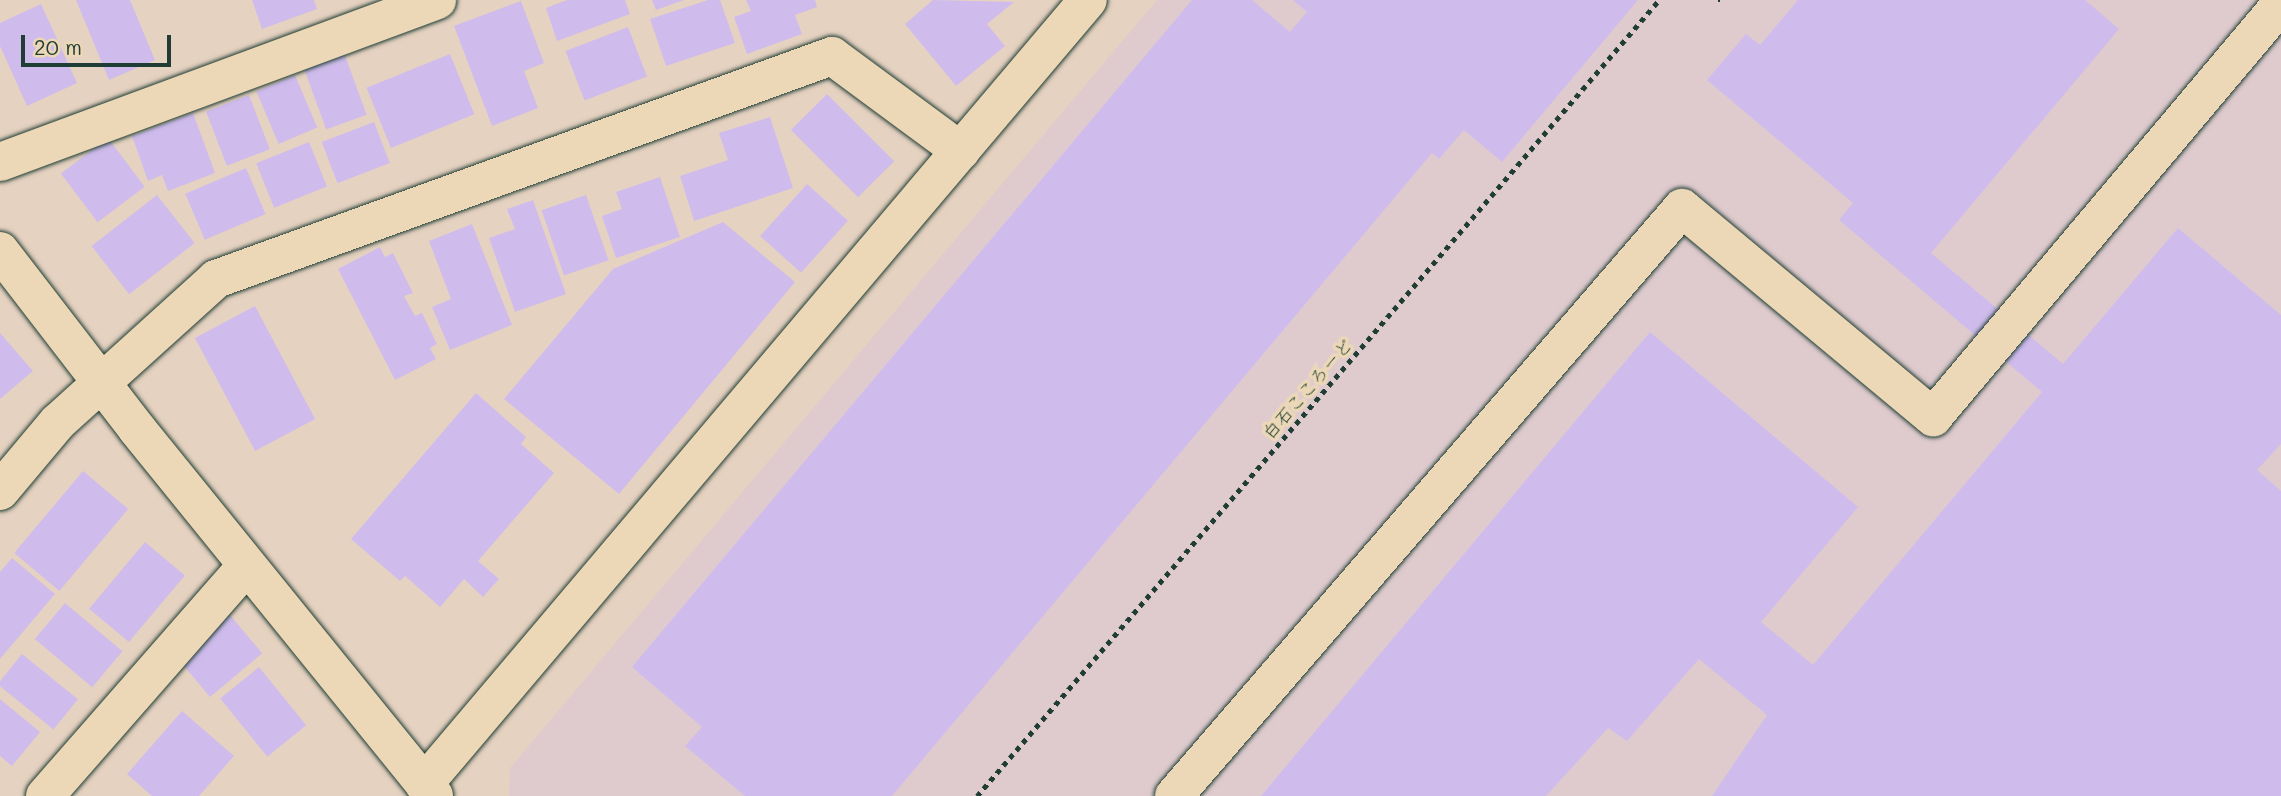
<!DOCTYPE html>
<html>
<head>
<meta charset="utf-8">
<style>
	body { margin:0 }
	#map { position:relative; width:2281px; height:796px; overflow:hidden; background:#e6d2c1; font-family:Mali,"Klee One",sans-serif }
	div>[style] { position:absolute }
	.built>* { inset:0; background:#dfcbce }
	.building>* { inset:0; background:#cfbcec; transform-origin:0 0 }
	.path>* { height:4.5px; margin-top:-2.25px; transform-origin:0; background:repeating-linear-gradient(90deg,#1f3d34 0 5px,transparent 0 10px) }
	.roads { filter:drop-shadow(0 0 2px #1f3d34) drop-shadow(0 0 2px #1f3d34) }
	.minor>* { height:38px; margin:-19px; padding:0 19px; transform-origin:19px; border-radius:19px; background:#ecd8b6 }
	span { translate:-50% -50%; white-space:nowrap; text-align:center; line-height:1.15; -webkit-text-stroke:7px #ecd8b6; paint-order:stroke }
	.street-label { font-size:18px; color:#1f3d34 }
	.scale { position:absolute; left:21px; top:35px; width:150px; height:32px; box-sizing:border-box; border:4px solid #1f3d34; border-top:0; padding-left:9px; font-size:21px; line-height:24px; white-space:nowrap; color:#1f3d34; -webkit-text-stroke:5px #ecd8b6; paint-order:stroke }
</style>
</head>
<body>
<div id="map">
	<div class="built">
		<div style="clip-path:polygon(1157px 0,2281px 0,2281px 796px,509px 796px,510px 768px)"></div>
	</div>
	<div class="building">
		<div style="clip-path:polygon(76px 0,130px 0,155px 60px,109px 80px)"></div>
		<div style="clip-path:polygon(252px 0,314px 0,317px 9px,262px 29px)"></div>
		<div style="clip-path:polygon(567px 0,625px 0,630px 14px,557px 41px,546px 8px)"></div>
		<div style="clip-path:polygon(652px 0,684px 0,656px 10px)"></div>
		<div style="clip-path:polygon(708px 0,720px 0,735px 43px,666px 66px,650px 19px)"></div>
		<div style="clip-path:polygon(746px 0,815px 0,817px 7px,795px 15px,802px 34px,747px 54px,734px 17px,751px 11px)"></div>
		<div style="clip-path:polygon(933px 0,1014px 2px,987px 24px,1005px 46px,956px 86px,905px 24px)"></div>
		<div style="clip-path:polygon(1192px 0,1252px 0,1290px 32px,1307px 12px,1293px 0,1638px 0,1502px 162px,1464px 130px,1439px 159px,1432px 153px,892px 796px,745px 796px,685px 746px,702px 727px,632px 667px)"></div>
		<div style="clip-path:polygon(1798px 0,2085px 0,2119px 29px,1931px 253px,2063px 364px,2178px 228px,2281px 315px,2281px 444px,2257px 470px,2281px 491px,2281px 796px,1712px 796px,1767px 715px,1699px 659px,1627px 741px,1608px 728px,1546px 796px,1261px 796px,1650px 332px,1858px 507px,1761px 622px,1813px 665px,2042px 392px,1839px 220px,1853px 203px,1707px 80px,1746px 34px,1760px 45px)"></div>
		<div style="clip-path:polygon(521px 1px,544px 63px,524px 71px,538px 108px,492px 126px,454px 26px)"></div>
		<div style="clip-path:polygon(41px 4px,77px 83px,27px 106px,0 46px,0 23px)"></div>
		<div style="left:628px;top:27px;width:53px;height:67px;rotate:69deg"></div>
		<div style="left:343px;top:50px;width:69px;height:43px;rotate:70deg"></div>
		<div style="left:450px;top:54px;width:65px;height:90px;rotate:68deg"></div>
		<div style="left:295px;top:75px;width:57px;height:42px;rotate:67deg"></div>
		<div style="left:827px;top:94px;width:95px;height:51px;rotate:45deg"></div>
		<div style="left:249px;top:95px;width:58px;height:46px;rotate:69deg"></div>
		<div style="clip-path:polygon(193px 113px,215px 173px,168px 191px,162px 175px,148px 181px,132px 136px)"></div>
		<div style="clip-path:polygon(770px 117px,793px 188px,694px 221px,680px 176px,728px 160px,719px 133px)"></div>
		<div style="left:374px;top:122px;width:44px;height:56px;rotate:69deg"></div>
		<div style="left:108px;top:138px;width:61px;height:59px;rotate:53deg"></div>
		<div style="left:309px;top:142px;width:48px;height:57px;rotate:68deg"></div>
		<div style="left:246px;top:168px;width:50px;height:66px;rotate:67deg"></div>
		<div style="clip-path:polygon(660px 177px,680px 237px,616px 258px,602px 216px,622px 209px,616px 192px)"></div>
		<div style="left:807px;top:184px;width:55px;height:70px;rotate:42deg"></div>
		<div style="left:157px;top:195px;width:61px;height:83px;rotate:52deg"></div>
		<div style="left:586px;top:195px;width:69px;height:47px;rotate:71deg"></div>
		<div style="clip-path:polygon(533px 200px,566px 294px,515px 312px,489px 238px,515px 229px,507px 209px)"></div>
		<div style="clip-path:polygon(723px 222px,795px 282px,619px 494px,504px 399px,613px 269px)"></div>
		<div style="clip-path:polygon(472px 224px,512px 325px,450px 350px,432px 307px,451px 299px,429px 241px)"></div>
		<div style="clip-path:polygon(380px 247px,385px 257px,393px 253px,413px 293px,404px 296px,415px 316px,422px 313px,437px 344px,430px 348px,436px 359px,395px 380px,338px 269px)"></div>
		<div style="left:255px;top:306px;width:128px;height:68px;rotate:62deg"></div>
		<div style="clip-path:polygon(0 333px,33px 371px,0 399px)"></div>
		<div style="clip-path:polygon(476px 393px,526px 437px,521px 444px,554px 473px,478px 561px,499px 579px,483px 597px,464px 579px,440px 607px,405px 576px,400px 581px,351px 539px)"></div>
		<div style="left:83px;top:471px;width:59px;height:107px;rotate:40deg"></div>
		<div style="left:145px;top:542px;width:52px;height:87px;rotate:40deg"></div>
		<div style="clip-path:polygon(12px 558px,55px 594px,0 659px,0 572px)"></div>
		<div style="left:65px;top:603px;width:75px;height:47px;rotate:40deg"></div>
		<div style="left:230px;top:615px;width:50px;height:68px;rotate:50deg"></div>
		<div style="left:22px;top:654px;width:72px;height:39px;rotate:39deg"></div>
		<div style="left:259px;top:667px;width:75px;height:50px;rotate:51deg"></div>
		<div style="clip-path:polygon(0 699px,40px 732px,12px 766px,0 756px)"></div>
		<div style="clip-path:polygon(182px 711px,234px 756px,199px 796px,152px 796px,127px 774px)"></div>
	</div>
	<div class="path">
		<div style="left:1718px;top:0;width:2px"></div>
		<div style="left:977px;top:796px;width:1048px;rotate:-49.41deg"></div>
	</div>
	<div class="roads">
		<div class="minor">
			<div style="left:0;top:162px;width:466px;rotate:-20.3deg"></div>
			<div style="left:0;top:251px;width:225px;rotate:52.4deg"></div>
			<div style="left:137px;top:429px;width:472px;rotate:51deg"></div>
			<div style="left:0;top:491px;width:90px;rotate:-50deg"></div>
			<div style="left:58px;top:422px;width:213px;rotate:-42.1deg"></div>
			<div style="left:216px;top:279px;width:655px;rotate:-19.9deg"></div>
			<div style="left:832px;top:56px;width:160px;rotate:36.4deg"></div>
			<div style="left:424px;top:784px;width:1027px;rotate:-49.74deg"></div>
			<div style="left:45px;top:796px;width:305px;rotate:-48.8deg"></div>
			<div style="left:1174px;top:796px;width:777px;rotate:-49.17deg"></div>
			<div style="left:1682px;top:208px;width:327px;rotate:39.8deg"></div>
			<div style="left:1933px;top:417px;width:540px;rotate:-49.88deg"></div>
		</div>
	</div>
	<div class="street-label">
		<span style="left:1307px;top:389px;rotate:-49deg">白石こころーど</span>
	</div>
	<div class="scale">20 m</div>
</div>
</body>
</html>
